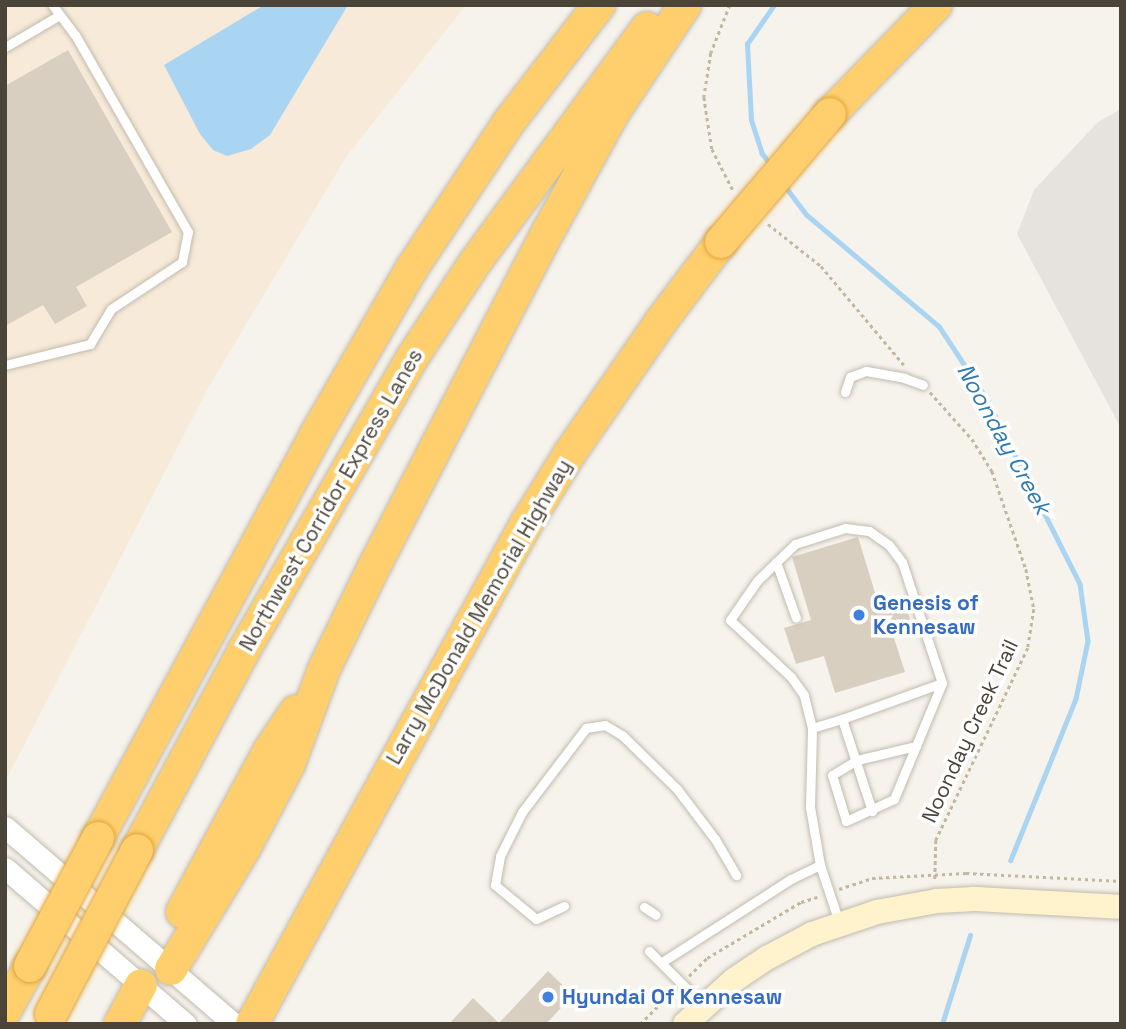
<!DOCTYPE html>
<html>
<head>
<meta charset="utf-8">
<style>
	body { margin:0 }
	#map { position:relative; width:1126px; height:1029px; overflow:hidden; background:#f6f3ec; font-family:"Space Grotesk",sans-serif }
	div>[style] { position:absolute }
	.commercial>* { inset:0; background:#f7ead8 }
	.industrial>* { inset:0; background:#e6e2dd }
	.water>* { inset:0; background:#a9d4f2 }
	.stream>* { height:4.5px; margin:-2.25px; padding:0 2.25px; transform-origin:2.25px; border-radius:2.25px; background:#a9d4f2 }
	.building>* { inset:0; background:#d8cfc1 }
	.path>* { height:2.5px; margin-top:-1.25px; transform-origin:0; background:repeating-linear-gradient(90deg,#c4b79f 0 3.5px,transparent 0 7px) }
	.roads { filter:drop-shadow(0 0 2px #c2bbae) drop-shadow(0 0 2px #c2bbae) }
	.service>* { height:9px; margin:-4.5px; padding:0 4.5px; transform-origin:4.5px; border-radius:4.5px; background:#fff }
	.tertiary>* { height:21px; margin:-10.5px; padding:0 10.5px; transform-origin:10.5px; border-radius:10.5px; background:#fff }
	.secondary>* { height:24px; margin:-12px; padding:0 12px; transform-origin:12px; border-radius:12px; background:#fff3cd }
	.motorway>* { height:32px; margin:-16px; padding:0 16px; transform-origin:16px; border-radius:16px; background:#ffcf6e }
	.bridges { filter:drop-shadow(0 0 2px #e0a43c) drop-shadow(0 0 2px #e0a43c) }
	.motorway-bridge>* { height:32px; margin:-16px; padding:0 16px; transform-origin:16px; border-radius:16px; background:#ffcf6e }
	.dots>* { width:19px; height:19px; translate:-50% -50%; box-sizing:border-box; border:4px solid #fff; border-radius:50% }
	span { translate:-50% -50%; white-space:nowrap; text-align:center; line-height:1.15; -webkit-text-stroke:7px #fff; paint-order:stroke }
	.street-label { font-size:21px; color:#4b4439 }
	.shop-label { font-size:21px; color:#366cbe; font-weight:700 }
	.left { translate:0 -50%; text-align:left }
	.water-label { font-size:23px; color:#2e7ab2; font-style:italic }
	.frame { position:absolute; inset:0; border:7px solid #4b4439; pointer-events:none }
</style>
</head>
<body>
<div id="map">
	<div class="commercial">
		<div style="clip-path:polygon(5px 5px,466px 5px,346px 157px,207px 390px,5px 782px)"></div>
	</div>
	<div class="industrial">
		<div style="clip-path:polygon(1121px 109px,1121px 428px,1017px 234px,1034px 190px,1098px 122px)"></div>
	</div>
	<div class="water">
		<div style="clip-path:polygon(264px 5px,348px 5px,270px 135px,251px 149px,227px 156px,213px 150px,200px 134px,164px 65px)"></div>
	</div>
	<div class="stream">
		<div style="left:770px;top:164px;width:13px;rotate:-129deg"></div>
		<div style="left:762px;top:154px;width:36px;rotate:-108deg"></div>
		<div style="left:751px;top:120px;width:76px;rotate:-93deg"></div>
		<div style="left:747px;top:44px;width:47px;rotate:-55.3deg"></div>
		<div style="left:785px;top:186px;width:36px;rotate:53deg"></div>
		<div style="left:807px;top:215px;width:172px;rotate:40.1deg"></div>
		<div style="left:939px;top:326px;width:87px;rotate:56.7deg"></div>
		<div style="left:987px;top:399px;width:207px;rotate:63.3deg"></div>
		<div style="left:1080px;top:584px;width:58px;rotate:82deg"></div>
		<div style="left:1088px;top:641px;width:59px;rotate:101.7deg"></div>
		<div style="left:1076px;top:699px;width:174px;rotate:112deg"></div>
		<div style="left:942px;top:1024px;width:93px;rotate:-72.5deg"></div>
	</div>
	<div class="building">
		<div style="clip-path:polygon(68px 50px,172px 232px,76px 287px,87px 306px,55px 324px,43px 305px,5px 326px,5px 86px)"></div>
		<div style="clip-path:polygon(858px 537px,880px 609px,905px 602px,912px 626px,892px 632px,905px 672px,835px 693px,824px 656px,796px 664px,784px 628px,811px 620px,792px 557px)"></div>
		<div style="clip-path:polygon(548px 971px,573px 995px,546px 1024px,449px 1024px,473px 998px,499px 1023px)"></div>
	</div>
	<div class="path">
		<div style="left:730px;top:5px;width:52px;rotate:111.6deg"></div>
		<div style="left:711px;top:53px;width:45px;rotate:99deg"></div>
		<div style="left:704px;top:97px;width:53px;rotate:81.3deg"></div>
		<div style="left:712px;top:149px;width:46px;rotate:62.9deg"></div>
		<div style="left:768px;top:224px;width:68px;rotate:38.4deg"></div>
		<div style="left:821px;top:266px;width:129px;rotate:50deg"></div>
		<div style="left:930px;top:392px;width:63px;rotate:48.2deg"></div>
		<div style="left:972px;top:439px;width:38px;rotate:58deg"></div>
		<div style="left:992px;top:471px;width:104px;rotate:70.9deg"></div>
		<div style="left:1026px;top:569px;width:41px;rotate:78.7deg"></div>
		<div style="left:1034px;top:609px;width:39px;rotate:99deg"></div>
		<div style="left:1028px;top:648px;width:213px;rotate:115.6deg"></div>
		<div style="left:936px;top:840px;width:41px;rotate:91.4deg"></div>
		<div style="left:839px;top:889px;width:35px;rotate:-18deg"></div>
		<div style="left:872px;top:878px;width:94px;rotate:-3deg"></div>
		<div style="left:966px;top:873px;width:155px;rotate:3deg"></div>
		<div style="left:689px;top:976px;width:25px;rotate:-45deg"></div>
		<div style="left:707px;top:958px;width:109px;rotate:-30.8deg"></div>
		<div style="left:801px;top:902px;width:17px;rotate:-17deg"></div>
		<div style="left:640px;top:1024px;width:45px;rotate:-45deg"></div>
	</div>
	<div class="roads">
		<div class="service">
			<div style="left:5px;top:47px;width:61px;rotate:-30.3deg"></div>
			<div style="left:5px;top:365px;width:88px;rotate:-13.9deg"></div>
			<div style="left:90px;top:344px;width:41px;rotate:-59deg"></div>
			<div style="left:111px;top:309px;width:85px;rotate:-33.5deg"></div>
			<div style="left:182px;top:262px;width:31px;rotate:-79deg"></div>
			<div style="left:188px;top:232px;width:227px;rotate:-119.8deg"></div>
			<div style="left:75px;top:35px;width:38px;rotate:-127deg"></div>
			<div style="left:845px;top:392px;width:16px;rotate:-72deg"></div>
			<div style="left:850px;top:377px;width:17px;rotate:-21deg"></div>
			<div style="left:866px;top:371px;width:39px;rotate:10deg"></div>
			<div style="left:904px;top:378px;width:20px;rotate:20deg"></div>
			<div style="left:776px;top:562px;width:59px;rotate:70.3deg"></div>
			<div style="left:842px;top:719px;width:106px;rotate:-19.8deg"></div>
			<div style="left:812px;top:728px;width:31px;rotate:-17deg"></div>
			<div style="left:842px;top:719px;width:97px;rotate:71.9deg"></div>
			<div style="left:820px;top:865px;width:59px;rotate:-99.8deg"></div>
			<div style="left:810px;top:807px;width:79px;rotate:-88.5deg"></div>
			<div style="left:812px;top:728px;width:34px;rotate:-104deg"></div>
			<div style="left:804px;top:695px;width:22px;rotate:-126deg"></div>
			<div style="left:791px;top:677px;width:83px;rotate:-136.9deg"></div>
			<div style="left:730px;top:620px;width:47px;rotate:-55.3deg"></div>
			<div style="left:757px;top:581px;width:53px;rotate:-44.2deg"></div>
			<div style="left:795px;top:544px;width:52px;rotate:-17.7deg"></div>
			<div style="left:845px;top:528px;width:24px;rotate:7deg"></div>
			<div style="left:869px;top:531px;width:24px;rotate:35deg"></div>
			<div style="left:889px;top:545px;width:21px;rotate:53deg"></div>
			<div style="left:902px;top:562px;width:127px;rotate:71.7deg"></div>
			<div style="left:942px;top:683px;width:126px;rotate:112.5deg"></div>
			<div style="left:894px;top:799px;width:53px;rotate:155.4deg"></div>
			<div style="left:846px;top:821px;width:48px;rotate:-106.9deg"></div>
			<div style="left:832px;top:775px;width:29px;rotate:-31deg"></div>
			<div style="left:857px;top:760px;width:61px;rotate:-13.3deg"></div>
			<div style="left:564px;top:906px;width:31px;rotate:155deg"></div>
			<div style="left:536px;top:919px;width:53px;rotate:-140.3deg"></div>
			<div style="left:495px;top:885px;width:29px;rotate:-80deg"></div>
			<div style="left:500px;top:856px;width:49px;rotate:-63.4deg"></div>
			<div style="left:522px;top:812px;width:106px;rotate:-52.7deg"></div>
			<div style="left:586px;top:728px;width:19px;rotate:-9deg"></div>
			<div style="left:605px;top:725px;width:21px;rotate:31deg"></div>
			<div style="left:623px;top:736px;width:76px;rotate:44.5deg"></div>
			<div style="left:677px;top:789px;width:63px;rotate:52.8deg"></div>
			<div style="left:715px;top:839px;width:42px;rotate:59.7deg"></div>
			<div style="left:644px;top:907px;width:14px;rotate:34deg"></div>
			<div style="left:649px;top:951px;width:75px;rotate:45deg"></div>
			<div style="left:662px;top:962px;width:153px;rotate:-32.8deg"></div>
			<div style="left:791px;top:879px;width:32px;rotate:-26deg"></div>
			<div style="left:820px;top:865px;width:60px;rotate:71.6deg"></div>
		</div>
		<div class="tertiary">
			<div style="left:5px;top:827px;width:302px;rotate:40.7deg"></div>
			<div style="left:5px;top:868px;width:239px;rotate:40.8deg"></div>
		</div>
		<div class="secondary">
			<div style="left:685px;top:1024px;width:66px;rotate:-41.9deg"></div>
			<div style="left:734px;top:980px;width:40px;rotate:-34deg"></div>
			<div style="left:767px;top:958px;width:51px;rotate:-28.1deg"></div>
			<div style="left:812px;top:934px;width:69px;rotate:-18.7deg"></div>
			<div style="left:877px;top:912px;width:61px;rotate:-10.4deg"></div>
			<div style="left:937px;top:901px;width:37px;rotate:-3deg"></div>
			<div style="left:974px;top:899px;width:147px;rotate:3.1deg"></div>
		</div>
		<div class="motorway">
			<div style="left:830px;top:114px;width:152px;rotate:-45.8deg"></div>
			<div style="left:98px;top:838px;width:457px;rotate:-61.6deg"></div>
			<div style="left:315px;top:436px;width:194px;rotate:-60deg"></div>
			<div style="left:412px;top:268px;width:175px;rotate:-56.4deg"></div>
			<div style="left:509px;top:122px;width:148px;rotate:-52.4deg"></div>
			<div style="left:137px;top:850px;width:225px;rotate:-61.8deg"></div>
			<div style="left:243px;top:652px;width:339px;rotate:-60.1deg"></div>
			<div style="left:412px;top:358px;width:116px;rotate:-56.6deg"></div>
			<div style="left:476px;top:261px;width:289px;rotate:-53.7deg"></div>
			<div style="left:182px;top:912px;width:183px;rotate:-61.6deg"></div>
			<div style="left:269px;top:751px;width:48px;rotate:-56deg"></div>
			<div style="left:171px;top:969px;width:140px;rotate:-58.7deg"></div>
			<div style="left:244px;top:849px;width:96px;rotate:-62.1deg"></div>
			<div style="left:289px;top:764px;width:101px;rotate:-69.8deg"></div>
			<div style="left:324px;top:669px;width:116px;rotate:-63.9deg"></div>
			<div style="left:375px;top:565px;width:377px;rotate:-62.6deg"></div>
			<div style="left:549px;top:230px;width:133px;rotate:-61.3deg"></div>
			<div style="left:613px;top:113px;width:130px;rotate:-56.3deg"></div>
			<div style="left:5px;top:1011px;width:51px;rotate:-60.9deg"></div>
			<div style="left:120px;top:1024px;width:44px;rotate:-61.7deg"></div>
			<div style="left:252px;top:1024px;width:570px;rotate:-61.28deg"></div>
			<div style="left:526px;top:524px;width:84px;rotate:-58.2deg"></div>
			<div style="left:570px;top:453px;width:162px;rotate:-55.3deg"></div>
			<div style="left:662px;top:320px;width:98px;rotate:-52.9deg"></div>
		</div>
	</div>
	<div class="bridges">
		<div class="motorway-bridge">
			<div style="left:721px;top:242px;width:168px;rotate:-49.6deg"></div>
			<div style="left:30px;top:966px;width:145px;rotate:-62deg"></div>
			<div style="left:51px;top:1014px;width:185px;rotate:-62.3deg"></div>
		</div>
	</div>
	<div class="dots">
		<div style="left:859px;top:615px;background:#3f7fe0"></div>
		<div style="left:548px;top:997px;background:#3f7fe0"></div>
	</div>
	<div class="street-label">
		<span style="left:331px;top:500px;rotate:-60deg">Northwest Corridor Express Lanes</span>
		<span style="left:479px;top:612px;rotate:-60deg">Larry McDonald Memorial Highway</span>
		<span style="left:970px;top:731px;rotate:-65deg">Noonday Creek Trail</span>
	</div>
	<div class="shop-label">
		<span class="left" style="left:873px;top:615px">Genesis of<br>Kennesaw</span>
		<span class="left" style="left:562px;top:997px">Hyundai Of Kennesaw</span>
	</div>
	<div class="water-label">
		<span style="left:1004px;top:439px;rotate:61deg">Noonday Creek</span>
	</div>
	<div class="frame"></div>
</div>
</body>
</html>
